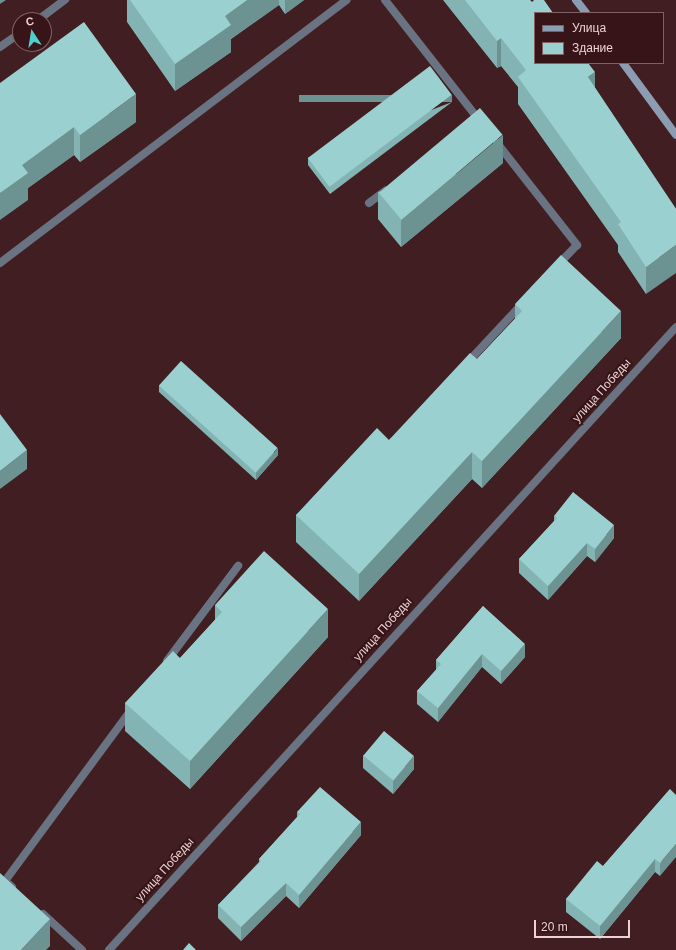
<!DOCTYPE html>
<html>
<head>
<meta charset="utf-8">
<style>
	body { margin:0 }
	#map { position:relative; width:676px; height:950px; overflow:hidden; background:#411e21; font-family:Arial,sans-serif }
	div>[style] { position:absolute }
	.lane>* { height:8px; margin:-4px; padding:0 4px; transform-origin:4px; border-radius:4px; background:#697381 }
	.street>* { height:8px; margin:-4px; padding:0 4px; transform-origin:4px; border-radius:4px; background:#697381 }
	.secondary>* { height:8px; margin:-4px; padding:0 4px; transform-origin:4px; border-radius:4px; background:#8c9cb2 }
	.wall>* { inset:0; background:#84b3b3 }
	.shaded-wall>* { inset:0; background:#6c9292; transform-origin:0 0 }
	.building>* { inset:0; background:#9ad0d0; transform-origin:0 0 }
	span { translate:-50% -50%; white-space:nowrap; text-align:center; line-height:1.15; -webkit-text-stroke:4px #361417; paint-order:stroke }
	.street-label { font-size:12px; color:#ecd3d4 }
	.legend { position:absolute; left:534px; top:12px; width:130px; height:52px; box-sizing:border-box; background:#361417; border:1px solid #7f6063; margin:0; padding:5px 7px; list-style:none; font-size:12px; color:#ecd3d4 }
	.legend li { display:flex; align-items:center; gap:8px; height:20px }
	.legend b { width:20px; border:1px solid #7f6063 }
	.north { position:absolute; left:12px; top:12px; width:40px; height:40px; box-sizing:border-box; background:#361417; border:1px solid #7f6063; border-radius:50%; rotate:348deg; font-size:11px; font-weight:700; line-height:16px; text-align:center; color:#ecd3d4 }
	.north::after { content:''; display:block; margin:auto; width:14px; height:18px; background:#52cdcd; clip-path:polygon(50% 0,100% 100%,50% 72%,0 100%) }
	.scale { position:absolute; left:534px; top:920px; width:96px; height:18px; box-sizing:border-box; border:2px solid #ecd3d4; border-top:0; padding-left:5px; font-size:12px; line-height:14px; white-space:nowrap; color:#ecd3d4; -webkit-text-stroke:3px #361417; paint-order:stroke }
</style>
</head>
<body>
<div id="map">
	<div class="lane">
		<div style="left:385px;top:0;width:154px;rotate:51.9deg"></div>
		<div style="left:497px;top:143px;width:130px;rotate:51.9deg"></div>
		<div style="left:577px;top:245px;width:29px;rotate:134deg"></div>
		<div style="left:369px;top:203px;width:21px;rotate:-37deg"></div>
		<div style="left:0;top:263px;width:435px;rotate:-37.2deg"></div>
		<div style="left:467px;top:363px;width:81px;rotate:-47deg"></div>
		<div style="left:167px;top:661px;width:119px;rotate:-53.2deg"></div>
		<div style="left:12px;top:887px;width:9px;rotate:-139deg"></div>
		<div style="left:5px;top:881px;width:212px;rotate:-53.6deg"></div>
		<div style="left:43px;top:914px;width:53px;rotate:42.7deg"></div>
	</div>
	<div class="street">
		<div style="left:38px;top:20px;width:34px;rotate:-37deg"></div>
		<div style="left:0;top:47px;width:24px;rotate:-35deg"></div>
		<div style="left:109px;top:950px;width:842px;rotate:-47.69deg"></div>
	</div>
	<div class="secondary">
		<div style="left:576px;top:0;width:16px;rotate:52deg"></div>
		<div style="left:623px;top:63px;width:89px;rotate:53.6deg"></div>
	</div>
	<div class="wall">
		<div style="clip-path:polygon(127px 0,304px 0,285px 14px,279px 5px,231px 39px,231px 52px,175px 91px,127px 22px)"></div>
		<div style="clip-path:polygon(443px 0,530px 0,595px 88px,676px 209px,646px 294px,618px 252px,618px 245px,518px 104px,518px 87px,501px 66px,497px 68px)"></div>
		<div style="clip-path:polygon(0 83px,136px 122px,80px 162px,74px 155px,28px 188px,28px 200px)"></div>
		<div style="clip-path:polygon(452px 102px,330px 194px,308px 165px,308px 158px)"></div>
		<div style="clip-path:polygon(503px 163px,401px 247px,378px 219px,378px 192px)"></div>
		<div style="clip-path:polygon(515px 304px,621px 338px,482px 488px,472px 479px,359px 601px,296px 542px,296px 515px,389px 440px,477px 359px,515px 319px)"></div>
		<div style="clip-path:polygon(159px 385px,278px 455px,256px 480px,159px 392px)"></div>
		<div style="clip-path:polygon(554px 516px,614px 538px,595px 562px,587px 556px,548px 600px,519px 573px,519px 559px,554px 521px)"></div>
		<div style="clip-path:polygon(215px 605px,328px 637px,190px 789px,125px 731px,125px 703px,180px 658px,215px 620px)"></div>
		<div style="clip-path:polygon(483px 606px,525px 657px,501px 684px,482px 667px,438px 722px,417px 704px,417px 691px,436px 670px,436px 660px)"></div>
		<div style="clip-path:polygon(363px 755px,414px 769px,393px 794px,363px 768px)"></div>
		<div style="clip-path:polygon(670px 789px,660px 876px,655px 872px,600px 939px,566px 912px,566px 899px,603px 866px)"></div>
		<div style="clip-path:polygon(297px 812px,361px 835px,299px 908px,286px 896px,241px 941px,218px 918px,218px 905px,259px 862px,259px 859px,297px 817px)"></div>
	</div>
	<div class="shaded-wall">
		<div style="clip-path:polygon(0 0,6px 0,0 4px)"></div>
		<div style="clip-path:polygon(247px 0,279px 0,279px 5px,231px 39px,231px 52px,175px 91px,175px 64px,225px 16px)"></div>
		<div style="clip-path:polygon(285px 0,304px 0,285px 14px)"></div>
		<div style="clip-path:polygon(501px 38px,501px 66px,497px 68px,497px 41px)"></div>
		<div style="clip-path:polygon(595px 72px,595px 100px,588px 77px)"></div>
		<div style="clip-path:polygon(136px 94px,136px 122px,80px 162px,80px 135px)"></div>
		<div style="left:452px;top:95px;width:7px;height:153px;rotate:90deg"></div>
		<div style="clip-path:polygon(74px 127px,74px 155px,28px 188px,28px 200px,0 220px,0 193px,22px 165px)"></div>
		<div style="clip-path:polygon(503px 135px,503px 163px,401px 247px,401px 220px)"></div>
		<div style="clip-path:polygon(676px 245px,676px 273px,646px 294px,646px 267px)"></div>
		<div style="clip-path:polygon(621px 311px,621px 338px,482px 488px,482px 461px)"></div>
		<div style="clip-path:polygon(278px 448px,278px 455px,256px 480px,256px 473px)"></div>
		<div style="clip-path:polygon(27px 450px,27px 469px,0 489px,0 471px)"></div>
		<div style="clip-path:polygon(472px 452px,472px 479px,359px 601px,359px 574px)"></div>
		<div style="clip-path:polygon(614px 525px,614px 538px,595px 562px,595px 549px)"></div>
		<div style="clip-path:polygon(587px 543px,587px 556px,548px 600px,548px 586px)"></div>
		<div style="clip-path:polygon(328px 609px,328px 637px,190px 789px,190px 761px)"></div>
		<div style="clip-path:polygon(525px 644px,525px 657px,501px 684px,501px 671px)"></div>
		<div style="clip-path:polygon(482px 654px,482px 667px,438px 722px,438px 708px)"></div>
		<div style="clip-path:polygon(414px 756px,414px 769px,393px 794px,393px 781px)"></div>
		<div style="clip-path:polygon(361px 822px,361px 835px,299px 908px,299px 895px)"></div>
		<div style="clip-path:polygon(676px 844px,676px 857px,660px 876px,660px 863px)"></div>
		<div style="clip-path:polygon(655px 859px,655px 872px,600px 939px,600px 926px)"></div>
		<div style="clip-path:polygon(286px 883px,286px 896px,241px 941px,241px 927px)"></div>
		<div style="clip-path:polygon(50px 919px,50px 946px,46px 950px,21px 950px)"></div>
	</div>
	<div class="building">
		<div style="clip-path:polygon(130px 0,247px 0,225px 16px,231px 25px,175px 64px)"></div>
		<div style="clip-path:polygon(465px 0,530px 0,532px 2px,534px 0,544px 0,553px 13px,535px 13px,535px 63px,588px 63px,595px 72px,588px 77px,676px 209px,676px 245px,646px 267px,618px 224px,621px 222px,518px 77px,526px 70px,501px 38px,497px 41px)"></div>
		<div style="clip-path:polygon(84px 22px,136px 94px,80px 135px,74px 127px,22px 165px,28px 173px,0 193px,0 83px)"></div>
		<div style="left:430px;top:66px;width:36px;height:153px;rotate:53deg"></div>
		<div style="left:480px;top:108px;width:35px;height:132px;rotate:50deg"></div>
		<div style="clip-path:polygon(561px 255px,621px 311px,482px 461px,472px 452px,359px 574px,296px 515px,377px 428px,389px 440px,470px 353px,477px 359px,522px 311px,515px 304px)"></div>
		<div style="left:181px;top:361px;width:130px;height:33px;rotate:42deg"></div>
		<div style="clip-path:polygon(0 414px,27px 450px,0 471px)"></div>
		<div style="clip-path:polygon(573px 492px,614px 525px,595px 549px,587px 543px,548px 586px,519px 559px,557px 518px,554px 516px)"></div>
		<div style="clip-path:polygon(264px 551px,328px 609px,190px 761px,125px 703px,173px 651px,180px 658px,222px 612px,215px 605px)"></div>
		<div style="clip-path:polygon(483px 606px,525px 644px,501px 671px,482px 654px,438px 708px,417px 691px,441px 664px,436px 660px)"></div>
		<div style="left:384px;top:731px;width:39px;height:32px;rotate:40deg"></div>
		<div style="clip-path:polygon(320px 787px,361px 822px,299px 895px,286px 883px,241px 927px,218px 905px,261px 861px,259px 859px,300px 814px,297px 812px)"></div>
		<div style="clip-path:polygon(670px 789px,676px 795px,676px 844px,660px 863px,655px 859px,600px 926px,566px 899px,597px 861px,603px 866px)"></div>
		<div style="clip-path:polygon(0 873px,50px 919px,21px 950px,0 950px)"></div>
		<div style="clip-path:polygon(189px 943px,196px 950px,183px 950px)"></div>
	</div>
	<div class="street-label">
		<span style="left:602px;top:391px;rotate:-48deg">улица Победы</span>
		<span style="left:383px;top:630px;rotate:-48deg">улица Победы</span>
		<span style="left:165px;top:870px;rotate:-48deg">улица Победы</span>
	</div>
	<ul class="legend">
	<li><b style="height:5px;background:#8c9cb2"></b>Улица</li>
	<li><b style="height:11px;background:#9ad0d0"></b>Здание</li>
	</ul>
	<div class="north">С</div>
	<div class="scale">20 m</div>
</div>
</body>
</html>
